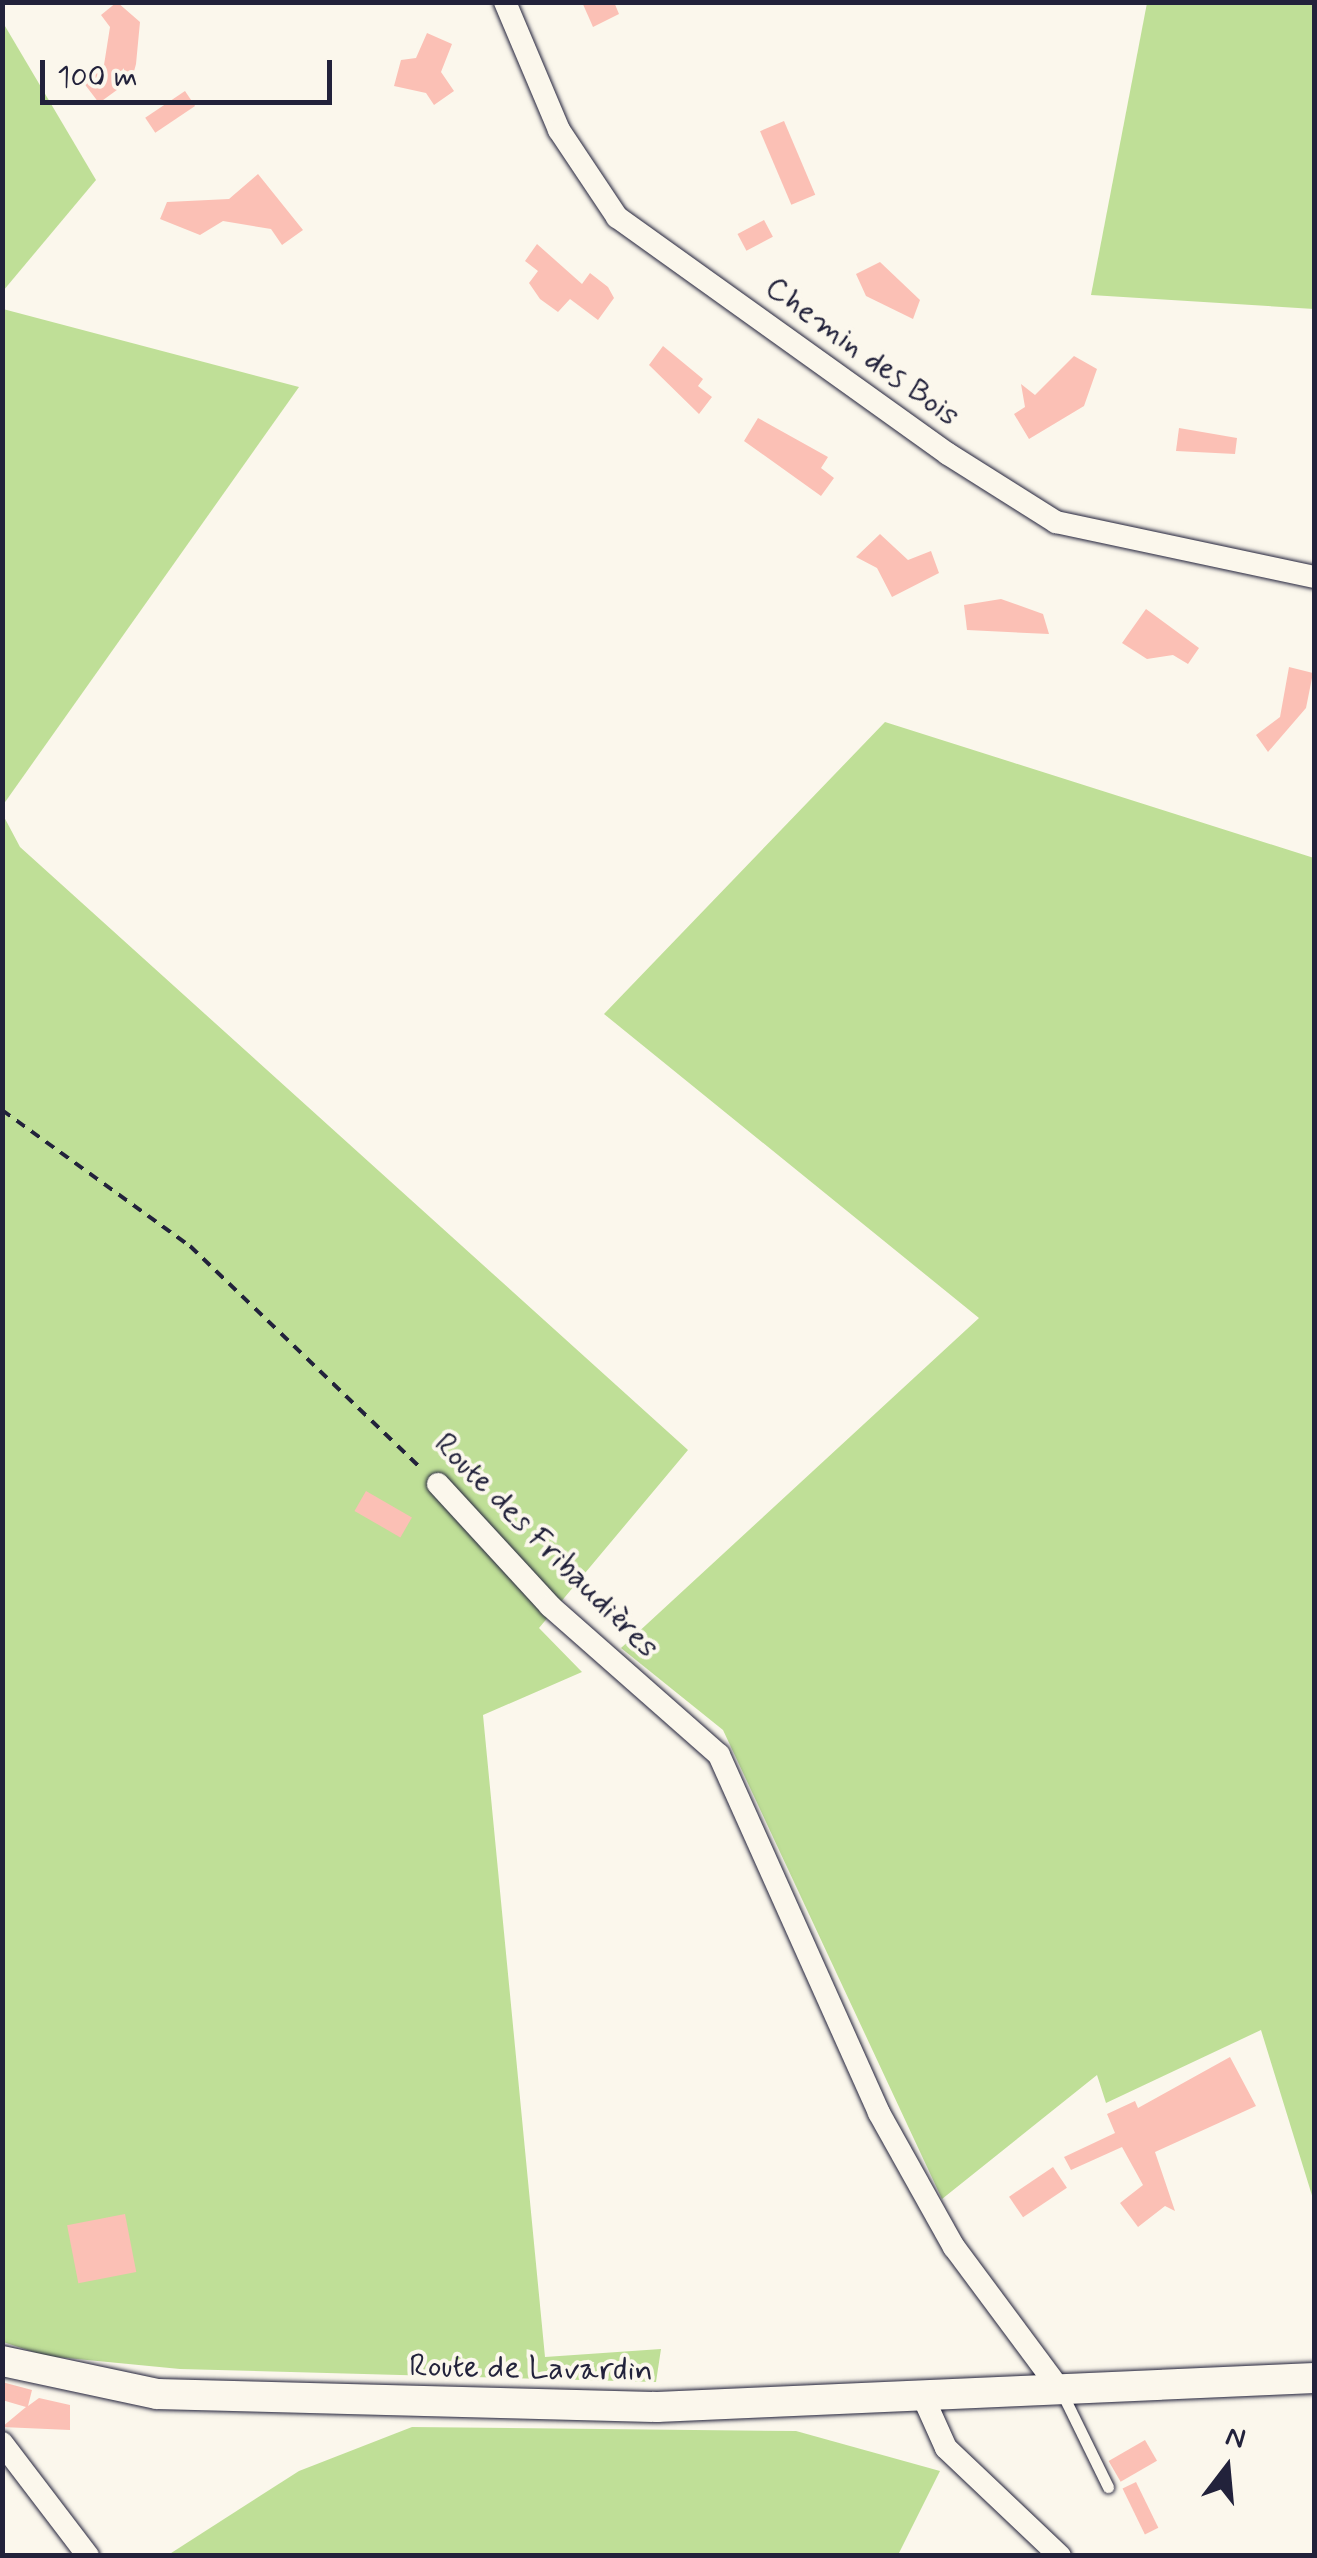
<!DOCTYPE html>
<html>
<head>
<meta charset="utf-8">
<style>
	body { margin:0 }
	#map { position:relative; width:1317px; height:2558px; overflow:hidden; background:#fbf7ec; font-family:Mynerve,sans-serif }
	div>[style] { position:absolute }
	.green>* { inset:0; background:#bfdf97 }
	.building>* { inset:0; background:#fbc0b5; transform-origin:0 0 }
	.path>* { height:4px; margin-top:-2px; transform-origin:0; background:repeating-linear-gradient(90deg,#22223b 0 10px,transparent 0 18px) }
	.roads { filter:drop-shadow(0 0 2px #22223b) drop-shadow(0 0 2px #22223b) }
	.lane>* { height:11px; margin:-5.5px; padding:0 5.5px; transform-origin:5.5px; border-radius:5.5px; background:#fbf7ec }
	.street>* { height:22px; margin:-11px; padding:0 11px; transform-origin:11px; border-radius:11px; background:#fbf7ec }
	.secondary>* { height:30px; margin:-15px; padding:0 15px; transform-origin:15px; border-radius:15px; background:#fbf7ec }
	span { translate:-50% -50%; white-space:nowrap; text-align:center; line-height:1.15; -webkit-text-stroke:8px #fbf7ec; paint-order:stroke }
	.street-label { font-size:32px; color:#22223b }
	.frame { position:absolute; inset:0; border:5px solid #22223b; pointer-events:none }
	.north { position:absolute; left:1177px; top:2418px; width:100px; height:100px; -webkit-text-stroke:8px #fbf7ec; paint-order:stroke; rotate:16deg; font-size:28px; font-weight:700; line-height:40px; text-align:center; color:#22223b }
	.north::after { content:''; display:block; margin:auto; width:35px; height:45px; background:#22223b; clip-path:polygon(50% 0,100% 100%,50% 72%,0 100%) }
	.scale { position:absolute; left:40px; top:60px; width:292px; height:45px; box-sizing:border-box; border:5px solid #22223b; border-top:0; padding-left:12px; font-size:30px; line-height:35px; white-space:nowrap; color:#22223b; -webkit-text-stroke:8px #fbf7ec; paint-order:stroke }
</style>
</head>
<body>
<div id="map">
	<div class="green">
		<div style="clip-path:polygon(1147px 3px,1314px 3px,1314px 309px,1091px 295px)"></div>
		<div style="clip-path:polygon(2px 21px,96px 180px,3px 291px,2px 291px)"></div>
		<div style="clip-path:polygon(3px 309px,299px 387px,3px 805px,2px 309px)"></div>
		<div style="clip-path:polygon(885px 722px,1314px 858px,1314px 2202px,1261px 2030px,1106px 2103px,1097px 2075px,942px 2199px,723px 1730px,621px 1648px,979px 1318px,604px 1014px)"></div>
		<div style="clip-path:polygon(2px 813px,20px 847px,688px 1450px,539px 1628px,582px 1672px,483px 1715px,545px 2357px,661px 2349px,656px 2382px,180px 2369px,46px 2356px,3px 2342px)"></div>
		<div style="clip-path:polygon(412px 2427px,796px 2431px,940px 2471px,898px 2555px,168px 2555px,299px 2471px)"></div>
	</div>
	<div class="building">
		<div style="clip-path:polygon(117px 2px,140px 22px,136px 64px,132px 79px,99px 103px,83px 82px,104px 65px,110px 27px,101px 15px)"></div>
		<div style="clip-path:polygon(582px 2px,614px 2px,619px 14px,593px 27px)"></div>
		<div style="clip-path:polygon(427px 33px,452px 44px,441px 72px,454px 91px,434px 105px,426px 93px,394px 86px,401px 60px,416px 58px)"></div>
		<div style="left:185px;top:91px;width:18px;height:48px;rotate:56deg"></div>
		<div style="left:784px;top:121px;width:80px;height:26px;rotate:67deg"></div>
		<div style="clip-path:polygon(258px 174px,303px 230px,282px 245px,271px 229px,223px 221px,200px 235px,160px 219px,167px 202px,229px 199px)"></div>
		<div style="left:764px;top:220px;width:19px;height:30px;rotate:62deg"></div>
		<div style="clip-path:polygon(537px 244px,582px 284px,590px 273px,608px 287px,614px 298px,598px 320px,570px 299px,558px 312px,540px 299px,529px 283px,538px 271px,525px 261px)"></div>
		<div style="clip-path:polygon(880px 262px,920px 300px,913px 319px,866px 296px,856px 274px)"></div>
		<div style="clip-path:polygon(663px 346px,703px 379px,698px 386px,712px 397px,699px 414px,649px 365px)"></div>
		<div style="clip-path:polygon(1074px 356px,1097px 369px,1084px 406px,1029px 439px,1014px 414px,1025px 407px,1021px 384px,1035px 395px)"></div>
		<div style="clip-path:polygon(758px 418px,828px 457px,821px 468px,834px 478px,821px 496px,744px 441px)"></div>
		<div style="clip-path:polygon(1179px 428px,1237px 438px,1235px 454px,1176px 451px)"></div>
		<div style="clip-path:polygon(880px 534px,908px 560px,931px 551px,939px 573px,892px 597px,877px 568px,856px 557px)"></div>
		<div style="clip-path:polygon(1001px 599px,1043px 614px,1049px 634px,967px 630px,964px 605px)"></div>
		<div style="clip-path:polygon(1146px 609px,1199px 648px,1188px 664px,1173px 655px,1147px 659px,1122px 643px)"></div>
		<div style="clip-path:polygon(1289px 667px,1313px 673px,1306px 708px,1268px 752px,1256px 735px,1280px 717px)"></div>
		<div style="left:366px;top:1491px;width:53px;height:23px;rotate:30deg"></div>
		<div style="clip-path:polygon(1230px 2057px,1256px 2106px,1155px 2152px,1175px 2211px,1165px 2206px,1138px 2227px,1120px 2203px,1143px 2185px,1122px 2147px,1071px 2170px,1064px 2157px,1115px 2133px,1107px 2114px,1135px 2101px,1138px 2108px)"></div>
		<div style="left:1053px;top:2167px;width:25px;height:53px;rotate:56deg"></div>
		<div style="left:125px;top:2214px;width:59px;height:59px;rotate:79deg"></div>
		<div style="clip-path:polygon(2px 2382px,32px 2390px,28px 2406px,39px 2398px,70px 2405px,70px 2430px,2px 2427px,26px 2407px,2px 2400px)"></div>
		<div style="left:1145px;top:2440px;width:24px;height:42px;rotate:60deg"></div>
		<div style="left:1136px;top:2482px;width:51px;height:15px;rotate:64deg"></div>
	</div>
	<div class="path">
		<div style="left:2px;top:1110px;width:232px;rotate:35.9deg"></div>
		<div style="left:190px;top:1246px;width:323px;rotate:43.9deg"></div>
	</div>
	<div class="roads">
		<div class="lane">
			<div style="left:1061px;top:2391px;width:107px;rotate:63.9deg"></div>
		</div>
		<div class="street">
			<div style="left:505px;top:2px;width:139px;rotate:67.1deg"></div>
			<div style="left:559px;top:130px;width:105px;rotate:56.3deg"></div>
			<div style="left:617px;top:217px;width:407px;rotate:35.6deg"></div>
			<div style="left:948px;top:454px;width:128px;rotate:32.2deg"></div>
			<div style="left:1056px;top:522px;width:264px;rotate:12deg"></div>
			<div style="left:438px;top:1484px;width:166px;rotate:47.4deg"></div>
			<div style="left:550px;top:1606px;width:225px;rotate:41.4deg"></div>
			<div style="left:719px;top:1755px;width:392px;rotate:65.9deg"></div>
			<div style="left:879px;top:2113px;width:154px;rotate:60.8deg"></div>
			<div style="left:954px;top:2247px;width:179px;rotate:53.4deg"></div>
			<div style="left:924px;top:2399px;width:54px;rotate:65.8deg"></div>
			<div style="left:946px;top:2448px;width:157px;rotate:43.5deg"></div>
			<div style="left:2px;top:2443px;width:142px;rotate:52.7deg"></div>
		</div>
		<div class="secondary">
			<div style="left:2px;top:2361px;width:158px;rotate:12deg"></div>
			<div style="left:157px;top:2394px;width:500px;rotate:1.49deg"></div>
			<div style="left:657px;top:2407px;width:658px;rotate:-2.53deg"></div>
		</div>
	</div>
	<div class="street-label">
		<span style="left:862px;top:352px;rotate:36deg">Chemin des Bois</span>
		<span style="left:546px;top:1546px;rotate:45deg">Route des Fribaudières</span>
		<span style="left:531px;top:2369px;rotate:1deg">Route de Lavardin</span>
	</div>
	<div class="frame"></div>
	<div class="north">N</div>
	<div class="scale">100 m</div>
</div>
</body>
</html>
